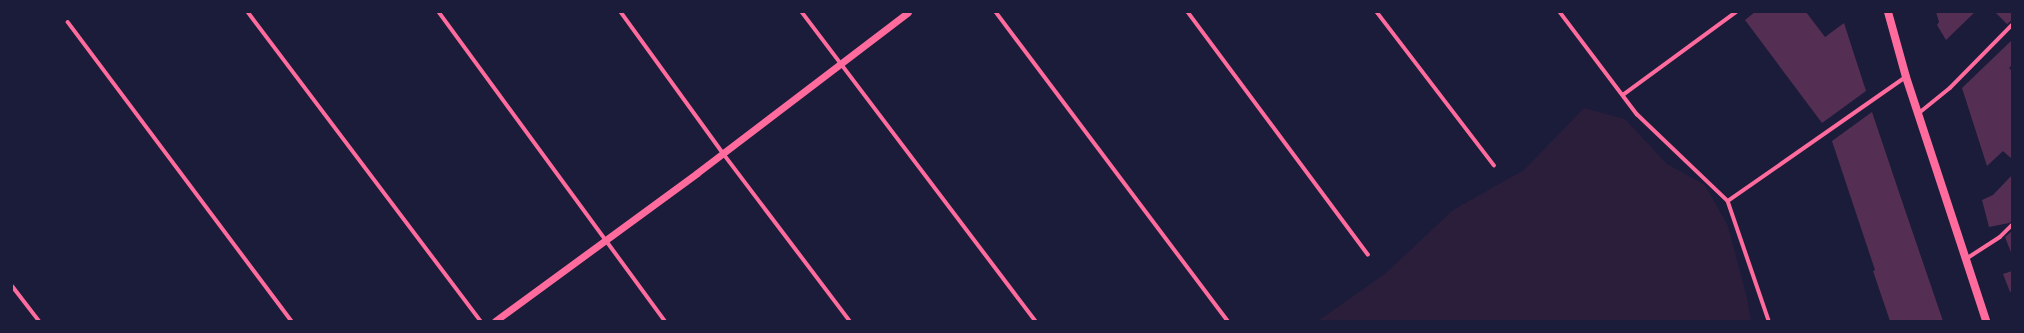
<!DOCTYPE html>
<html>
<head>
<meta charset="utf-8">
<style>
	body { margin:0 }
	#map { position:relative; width:2024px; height:333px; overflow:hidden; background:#1b1b3a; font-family:"Golos Text",sans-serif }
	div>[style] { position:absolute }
	.green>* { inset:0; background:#2a1e3b }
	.building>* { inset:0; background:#542f53 }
	.pedestrian>* { height:3.5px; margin:-1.75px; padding:0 1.75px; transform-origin:1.75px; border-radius:1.75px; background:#ff6b9d }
	.minor>* { height:4px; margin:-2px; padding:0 2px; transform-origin:2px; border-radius:2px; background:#ff6b9d }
	.tertiary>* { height:7px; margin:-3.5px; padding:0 3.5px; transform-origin:3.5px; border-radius:3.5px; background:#ff6b9d }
	.secondary>* { height:8px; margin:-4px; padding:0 4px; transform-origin:4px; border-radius:4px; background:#ff6b9d }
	span { translate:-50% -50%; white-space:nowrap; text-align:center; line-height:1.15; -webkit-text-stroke:3px #1b1b3a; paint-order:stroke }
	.frame { position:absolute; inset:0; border:13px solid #1b1b3a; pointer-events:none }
</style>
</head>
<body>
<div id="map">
	<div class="green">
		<div style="clip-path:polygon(1584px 108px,1625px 119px,1667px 164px,1705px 185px,1728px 226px,1747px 298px,1751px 321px,1318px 321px,1386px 273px,1453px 210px,1524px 170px)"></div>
	</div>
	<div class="building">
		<div style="clip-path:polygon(1755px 12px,1806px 12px,1825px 37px,1844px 23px,1866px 91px,1822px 123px,1745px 20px)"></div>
		<div style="clip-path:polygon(1936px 12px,1975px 12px,1946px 40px,1937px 25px,1939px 22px)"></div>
		<div style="clip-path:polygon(1995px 12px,2012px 12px,2012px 20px,2007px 24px)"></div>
		<div style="clip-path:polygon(2012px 40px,2012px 65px,2009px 68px,2012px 71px,2012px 159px,2003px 151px,1987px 166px,1962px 88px)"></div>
		<div style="clip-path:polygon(1872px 112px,1904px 207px,1943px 321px,1890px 321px,1873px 271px,1875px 270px,1832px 141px)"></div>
		<div style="clip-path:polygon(2012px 175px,2012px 221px,2009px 223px,1989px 227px,1982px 200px,1993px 195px)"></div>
		<div style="clip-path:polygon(2012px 231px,2012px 255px,2005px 237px)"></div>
		<div style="clip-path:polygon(2012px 271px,2012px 291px,2010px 292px,2003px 274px)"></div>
	</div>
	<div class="pedestrian">
		<div style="left:248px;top:12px;width:387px;rotate:53deg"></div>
		<div style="left:439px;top:12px;width:383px;rotate:53.8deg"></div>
		<div style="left:621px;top:12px;width:174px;rotate:54.1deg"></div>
		<div style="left:723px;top:153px;width:211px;rotate:52.9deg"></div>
		<div style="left:802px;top:12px;width:388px;rotate:52.9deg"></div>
		<div style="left:996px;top:12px;width:386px;rotate:53.1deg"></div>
		<div style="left:1188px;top:12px;width:302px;rotate:53.4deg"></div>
		<div style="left:1377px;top:12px;width:193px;rotate:52.6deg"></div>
		<div style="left:1560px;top:12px;width:128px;rotate:53deg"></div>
		<div style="left:1637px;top:114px;width:126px;rotate:43.7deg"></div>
		<div style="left:1728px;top:201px;width:127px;rotate:71.1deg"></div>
		<div style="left:68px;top:22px;width:374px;rotate:53.2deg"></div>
		<div style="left:1623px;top:95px;width:140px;rotate:-36.3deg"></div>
		<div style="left:1919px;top:113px;width:40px;rotate:-39deg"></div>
		<div style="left:1950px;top:88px;width:88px;rotate:-45.5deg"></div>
		<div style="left:1728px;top:201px;width:217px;rotate:-34.9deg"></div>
		<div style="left:1966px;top:259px;width:40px;rotate:-32.9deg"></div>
		<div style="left:2000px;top:237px;width:17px;rotate:-45deg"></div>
	</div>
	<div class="minor">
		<div style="left:12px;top:286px;width:44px;rotate:52.4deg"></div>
	</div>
	<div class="tertiary">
		<div style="left:495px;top:321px;width:250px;rotate:-36.2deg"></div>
		<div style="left:697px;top:173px;width:265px;rotate:-37.3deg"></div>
	</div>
	<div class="secondary">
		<div style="left:1888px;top:12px;width:67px;rotate:74.5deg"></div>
		<div style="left:1906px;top:77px;width:257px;rotate:71.8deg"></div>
	</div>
	<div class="frame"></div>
</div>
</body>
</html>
